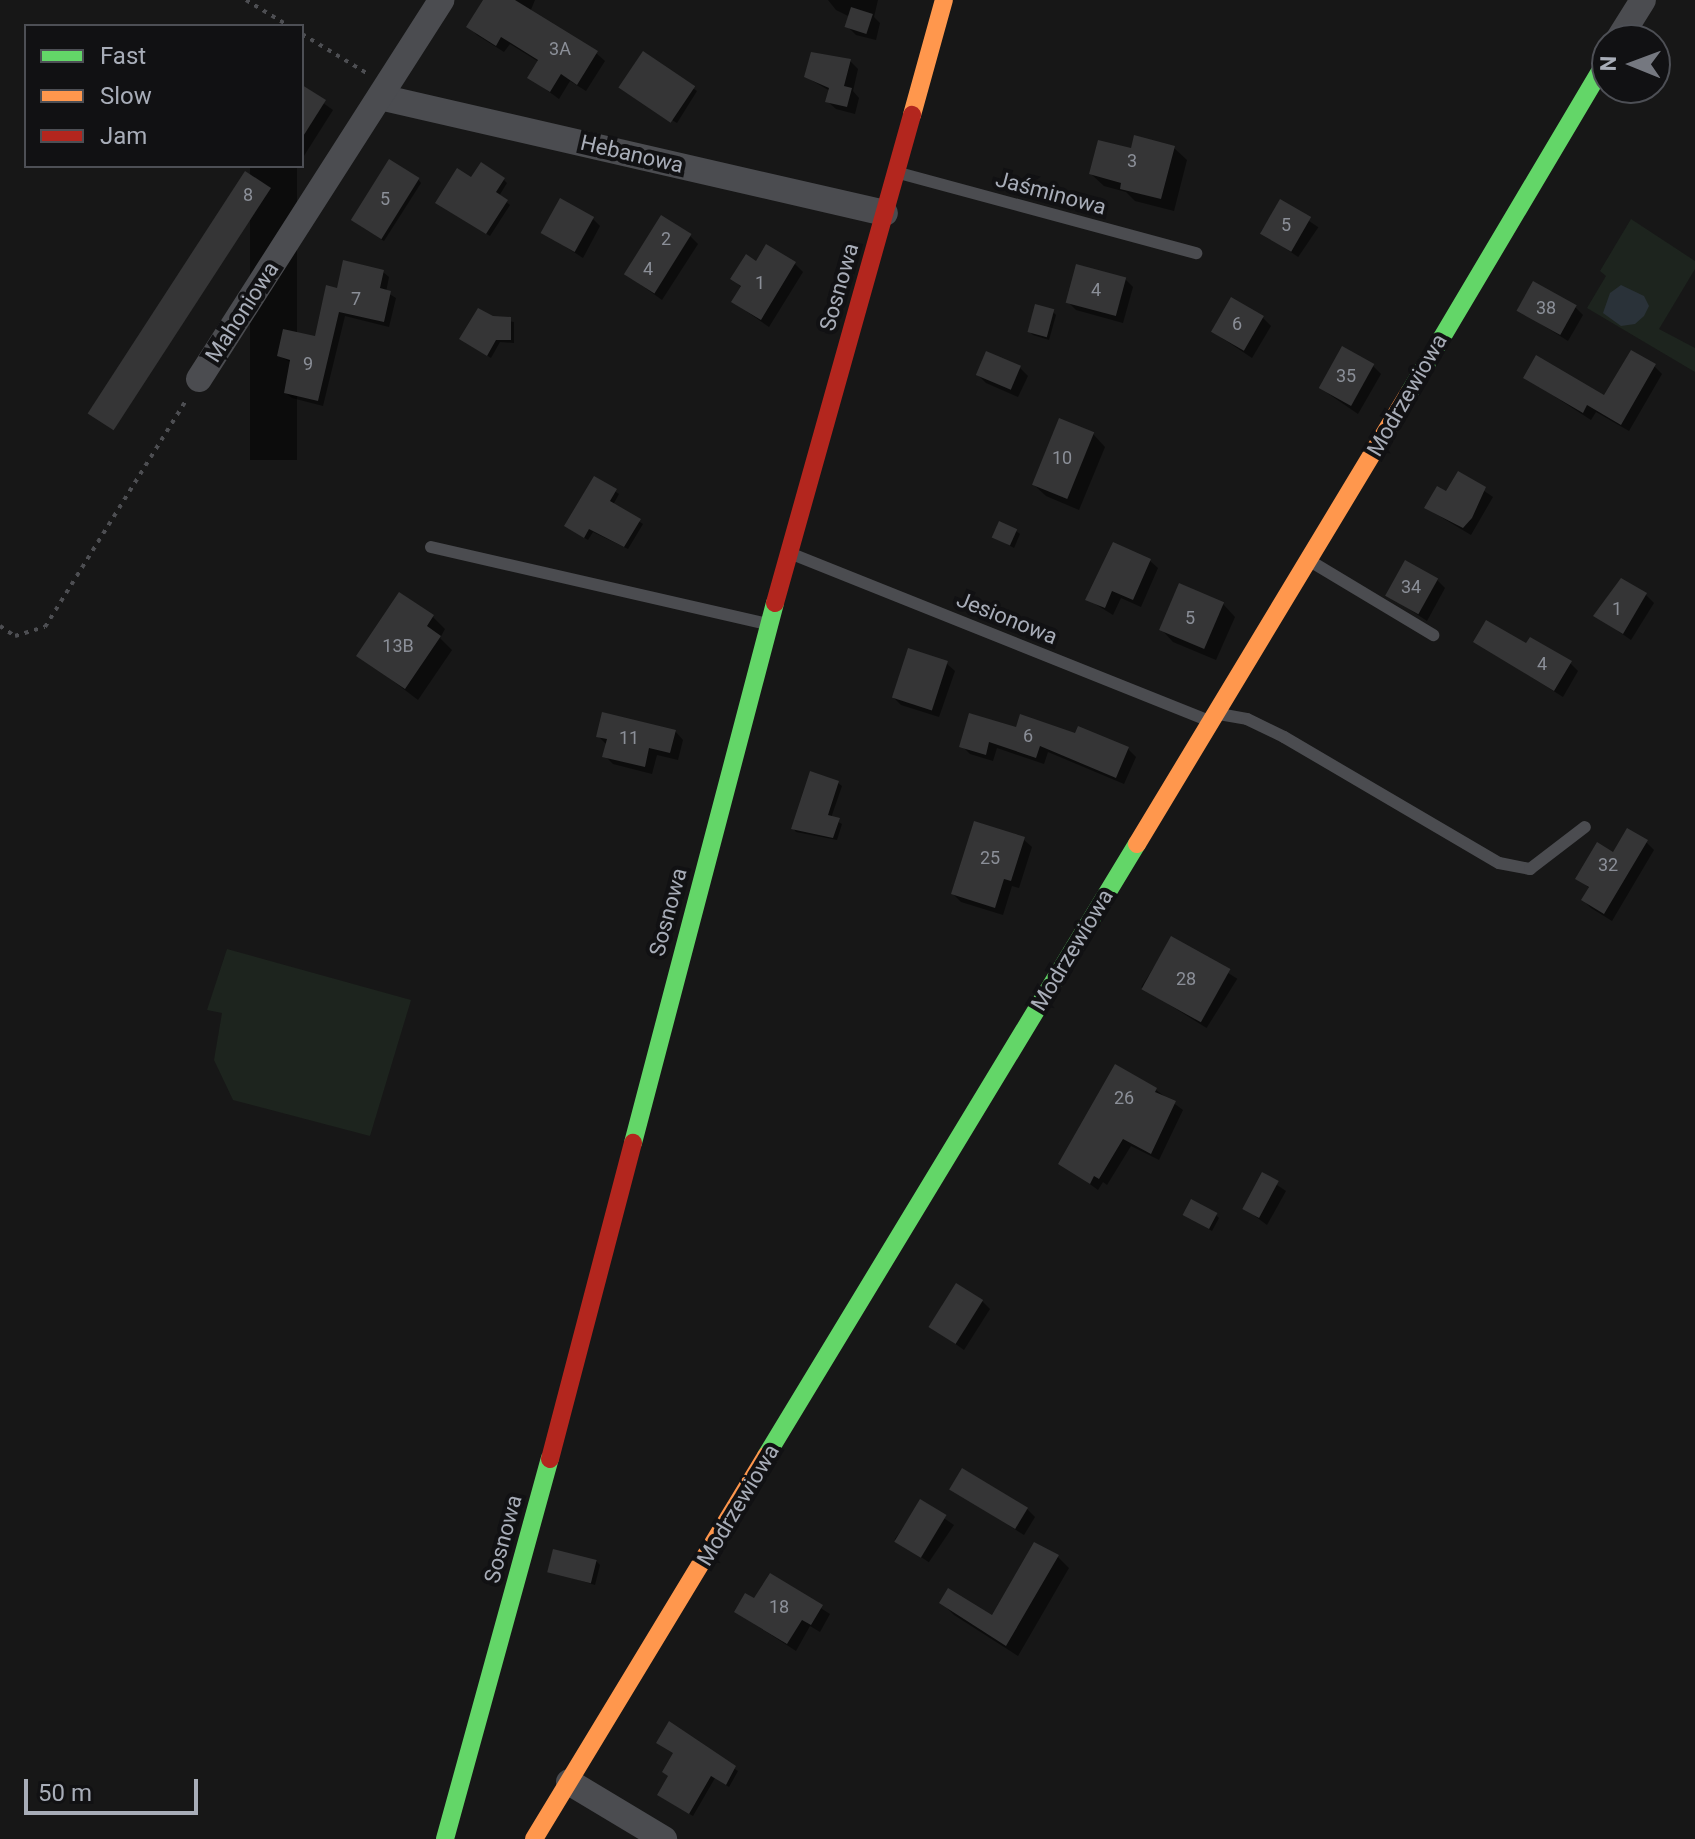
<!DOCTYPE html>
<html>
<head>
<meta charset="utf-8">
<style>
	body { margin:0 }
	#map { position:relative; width:1695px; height:1839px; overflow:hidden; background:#171717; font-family:Roboto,sans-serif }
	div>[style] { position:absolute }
	.green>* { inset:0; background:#1d241e }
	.water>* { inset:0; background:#2a3239 }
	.shadow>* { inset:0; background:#0007; transform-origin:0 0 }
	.building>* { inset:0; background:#353536; transform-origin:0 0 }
	.path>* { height:4px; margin-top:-2px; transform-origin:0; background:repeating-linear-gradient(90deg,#4d4e52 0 4px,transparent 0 10px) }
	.lane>* { height:12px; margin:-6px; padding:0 6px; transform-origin:6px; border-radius:6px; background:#4b4c50 }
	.street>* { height:26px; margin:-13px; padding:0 13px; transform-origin:13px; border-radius:13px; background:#4b4c50 }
	.fast>* { height:18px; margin:-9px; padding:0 9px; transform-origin:9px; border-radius:9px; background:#63d668 }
	.slow>* { height:18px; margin:-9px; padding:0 9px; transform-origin:9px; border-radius:9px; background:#ff974d }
	.jam>* { height:18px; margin:-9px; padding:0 9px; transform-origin:9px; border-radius:9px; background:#b3261e }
	span { translate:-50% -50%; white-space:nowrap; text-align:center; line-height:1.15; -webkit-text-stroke:8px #111113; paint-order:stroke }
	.number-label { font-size:18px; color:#8b8f98 }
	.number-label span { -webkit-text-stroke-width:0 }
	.street-label { font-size:22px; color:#a8adb8 }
	.legend { position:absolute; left:24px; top:24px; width:280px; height:144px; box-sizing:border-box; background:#111113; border:2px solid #4d4f55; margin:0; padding:10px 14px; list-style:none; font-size:24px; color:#a8adb8 }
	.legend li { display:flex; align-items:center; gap:16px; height:40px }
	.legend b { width:40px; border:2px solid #4d4f55 }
	.north { position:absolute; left:1591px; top:24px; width:80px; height:80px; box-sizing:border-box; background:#111113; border:2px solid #4d4f55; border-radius:50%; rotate:271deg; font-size:22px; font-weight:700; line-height:32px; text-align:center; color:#a8adb8 }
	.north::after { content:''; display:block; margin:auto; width:28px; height:36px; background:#757880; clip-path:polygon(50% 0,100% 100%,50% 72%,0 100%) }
	.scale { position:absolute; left:24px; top:1779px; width:174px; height:36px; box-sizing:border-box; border:4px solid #a8adb8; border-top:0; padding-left:10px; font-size:24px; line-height:28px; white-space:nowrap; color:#a8adb8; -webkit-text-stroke:6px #111113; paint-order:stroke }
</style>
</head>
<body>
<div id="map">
	<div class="green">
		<div style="clip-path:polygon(1631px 219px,1695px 261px,1695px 269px,1659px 329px,1695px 348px,1695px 372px,1587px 308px,1606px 276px,1600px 271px)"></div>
		<div style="clip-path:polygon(227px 949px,411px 1000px,370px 1136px,233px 1100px,214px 1060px,222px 1013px,207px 1010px)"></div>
	</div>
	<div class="water">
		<div style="clip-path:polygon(1621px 285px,1644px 296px,1649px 306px,1644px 316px,1635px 324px,1621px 326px,1603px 313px,1610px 293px)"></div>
	</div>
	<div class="shadow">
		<div style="clip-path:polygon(487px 0,535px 0,530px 12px,596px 53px,605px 61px,586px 91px,570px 81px,559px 99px,530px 78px,539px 62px,510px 44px,504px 52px,477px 35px,469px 27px)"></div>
		<div style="clip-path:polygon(828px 0,878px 0,874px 17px,880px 23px,876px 40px,856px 35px,848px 27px,850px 17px,836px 10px)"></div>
		<div style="clip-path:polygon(643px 54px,697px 91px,677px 123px,624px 91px)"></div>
		<div style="clip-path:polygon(850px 61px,858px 69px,853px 91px,859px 98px,855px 114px,836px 109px,827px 101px,830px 91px,806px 77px)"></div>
		<div style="clip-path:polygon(302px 88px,333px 110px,302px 159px)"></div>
		<div style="clip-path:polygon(1174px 148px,1187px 160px,1174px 211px,1135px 201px,1126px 192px,1104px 186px,1091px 174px,1132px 151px)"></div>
		<div style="left:250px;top:166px;width:47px;height:294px"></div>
		<div style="clip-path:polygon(418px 179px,421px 183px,384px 241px,356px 223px)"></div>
		<div style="clip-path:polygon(472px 180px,504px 180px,507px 183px,499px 196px,510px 205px,490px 236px,441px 206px)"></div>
		<div style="left:1281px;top:202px;width:45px;height:36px;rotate:34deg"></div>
		<div style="clip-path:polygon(592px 218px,600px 226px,583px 258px,543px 232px)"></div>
		<div style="clip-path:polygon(690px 236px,698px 244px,662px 300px,626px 274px)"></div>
		<div style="clip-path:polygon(757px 264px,795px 264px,803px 272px,769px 327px,733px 302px,742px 288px,733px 279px)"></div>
		<div style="clip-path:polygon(383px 272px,389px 277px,386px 292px,396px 298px,389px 327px,345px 316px,323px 406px,292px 398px,286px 393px,292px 363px,279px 356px,316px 338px,339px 290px)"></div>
		<div style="clip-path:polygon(1125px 279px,1133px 287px,1123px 323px,1076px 310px,1068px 302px)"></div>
		<div style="clip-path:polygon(1575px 307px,1583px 315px,1568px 341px,1519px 310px)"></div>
		<div style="clip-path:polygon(1052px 311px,1056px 315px,1049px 340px,1033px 335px,1030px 332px)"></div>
		<div style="clip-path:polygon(492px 318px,514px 322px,514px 343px,500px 342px,491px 358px,465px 342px)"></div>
		<div style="clip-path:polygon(1263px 318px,1271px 326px,1252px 358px,1213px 332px)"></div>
		<div style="clip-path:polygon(1373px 366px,1381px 374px,1358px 414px,1320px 388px)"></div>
		<div style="clip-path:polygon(1654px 366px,1662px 374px,1629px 431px,1596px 412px,1591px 420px,1526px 378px,1605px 397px)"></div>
		<div style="clip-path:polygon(1020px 368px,1028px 376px,1018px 397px,986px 383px,978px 375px)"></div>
		<div style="clip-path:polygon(1093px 434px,1105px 447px,1079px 510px,1046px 496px,1033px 484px)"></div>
		<div style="clip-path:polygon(1458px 473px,1493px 497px,1471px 535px,1426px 508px,1446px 494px)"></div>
		<div style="clip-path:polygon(595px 478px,619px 494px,613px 505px,643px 524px,628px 549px,593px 532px,588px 540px,570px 529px)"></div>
		<div style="clip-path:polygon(1016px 531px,1020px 534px,1014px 548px,994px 537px)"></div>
		<div style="clip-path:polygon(1149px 560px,1158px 568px,1141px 607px,1121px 598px,1113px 615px,1087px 599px)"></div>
		<div style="clip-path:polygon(1437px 580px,1445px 588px,1427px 621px,1388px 595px)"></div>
		<div style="clip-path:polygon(1646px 595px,1654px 603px,1631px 640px,1596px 616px)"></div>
		<div style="clip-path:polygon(1223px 604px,1235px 617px,1216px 660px,1173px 642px,1161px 629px)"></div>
		<div style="clip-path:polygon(433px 617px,445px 629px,440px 638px,452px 650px,418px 700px,359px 655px)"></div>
		<div style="clip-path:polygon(1476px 642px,1570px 663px,1578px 671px,1563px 697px)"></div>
		<div style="clip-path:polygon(946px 663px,955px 671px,939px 717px,901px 705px,893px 697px)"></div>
		<div style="clip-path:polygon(1017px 729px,1128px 749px,1136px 757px,1124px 784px,1048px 752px,1044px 764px,997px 748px,993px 761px,970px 754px,962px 746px)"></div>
		<div style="clip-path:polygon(675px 731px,683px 740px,678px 760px,657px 755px,652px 774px,613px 764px,605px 756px,607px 745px,598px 736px)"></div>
		<div style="clip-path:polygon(838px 783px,842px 786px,831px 818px,842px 824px,837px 840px,796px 832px,793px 828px)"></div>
		<div style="clip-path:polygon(1023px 839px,1032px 847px,1019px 888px,1012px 886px,1003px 915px,961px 902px,953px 894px)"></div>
		<div style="clip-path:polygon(1646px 842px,1654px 850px,1612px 921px,1591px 908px,1583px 900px,1590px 889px,1578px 878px,1614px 855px)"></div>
		<div style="left:1172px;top:938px;width:77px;height:58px;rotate:32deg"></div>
		<div style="clip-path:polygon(1156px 1090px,1183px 1110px,1159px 1160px,1131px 1146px,1107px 1185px,1103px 1182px,1098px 1190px,1061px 1163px)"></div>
		<div style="clip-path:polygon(1262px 1175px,1286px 1191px,1267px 1225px,1244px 1208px)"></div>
		<div style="clip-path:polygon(1215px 1214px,1219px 1218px,1212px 1231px,1185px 1215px)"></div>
		<div style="clip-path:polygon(982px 1301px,990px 1309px,964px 1350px,933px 1328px)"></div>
		<div style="clip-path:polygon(953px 1490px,1027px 1509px,1035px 1517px,1024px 1535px)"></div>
		<div style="left:920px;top:1502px;width:41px;height:45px;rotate:34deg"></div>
		<div style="clip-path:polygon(1057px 1556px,1069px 1568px,1018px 1656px,954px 1615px,942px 1603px,993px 1618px)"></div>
		<div style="clip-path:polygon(596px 1561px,600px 1565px,595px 1585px,549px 1571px)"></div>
		<div style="clip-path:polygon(771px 1576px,830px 1614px,820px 1632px,810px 1626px,796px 1651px,736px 1612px,755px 1601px)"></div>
		<div style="clip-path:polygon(693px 1742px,738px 1771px,729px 1787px,715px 1778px,693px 1816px,663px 1798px)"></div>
	</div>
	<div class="building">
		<div style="clip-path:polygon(483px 0,515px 0,598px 51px,577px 85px,561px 74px,550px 92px,527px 78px,538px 60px,501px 37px,496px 46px,466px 27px)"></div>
		<div style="left:851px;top:7px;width:23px;height:21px;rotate:18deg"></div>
		<div style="left:643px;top:51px;width:63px;height:44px;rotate:34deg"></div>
		<div style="clip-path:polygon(811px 52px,851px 59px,844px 86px,852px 88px,847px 107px,825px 102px,829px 88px,804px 77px)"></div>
		<div style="clip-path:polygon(302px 85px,326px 100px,302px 138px)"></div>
		<div style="clip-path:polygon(1134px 135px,1175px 146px,1161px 199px,1120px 189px,1121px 183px,1089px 174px,1098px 140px,1131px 148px)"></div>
		<div style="left:389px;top:159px;width:36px;height:72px;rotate:32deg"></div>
		<div style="clip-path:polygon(481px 162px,505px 178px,496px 192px,508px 200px,486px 234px,435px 203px,457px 168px,471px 177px)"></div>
		<div style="left:245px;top:171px;width:31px;height:289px;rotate:33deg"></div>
		<div style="left:560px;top:198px;width:39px;height:40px;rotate:29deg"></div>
		<div style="left:1280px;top:199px;width:36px;height:40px;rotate:30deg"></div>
		<div style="left:661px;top:215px;width:36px;height:70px;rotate:32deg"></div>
		<div style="clip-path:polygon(766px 244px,796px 262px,761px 320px,731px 302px,741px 286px,730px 279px,746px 254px,756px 261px)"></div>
		<div style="clip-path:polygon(343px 260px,384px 270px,380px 288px,391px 291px,384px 322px,339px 312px,318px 401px,284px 393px,290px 360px,277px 356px,283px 329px,315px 336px,326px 285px,337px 288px)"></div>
		<div style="left:1076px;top:264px;width:52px;height:40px;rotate:15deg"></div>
		<div style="left:1533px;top:281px;width:50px;height:34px;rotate:29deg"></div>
		<div style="left:1231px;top:297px;width:38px;height:40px;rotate:30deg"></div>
		<div style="left:1035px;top:304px;width:20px;height:29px;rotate:15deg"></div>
		<div style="clip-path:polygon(478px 308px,493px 316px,511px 317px,511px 340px,496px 340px,487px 356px,459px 339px)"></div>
		<div style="left:1342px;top:346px;width:37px;height:48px;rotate:29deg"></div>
		<div style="clip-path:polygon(1631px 350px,1656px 364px,1621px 425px,1587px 405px,1583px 413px,1523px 378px,1536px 355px,1604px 395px)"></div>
		<div style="left:986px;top:351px;width:38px;height:26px;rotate:23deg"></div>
		<div style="left:1059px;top:418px;width:38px;height:72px;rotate:22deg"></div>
		<div style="clip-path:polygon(1458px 471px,1486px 487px,1472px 518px,1463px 528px,1424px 508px,1437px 486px,1446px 491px)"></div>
		<div style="clip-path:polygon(594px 476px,617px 489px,610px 501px,641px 519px,624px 547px,589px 529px,584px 538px,564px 526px)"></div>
		<div style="left:999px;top:521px;width:20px;height:18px;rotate:24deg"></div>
		<div style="clip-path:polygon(1113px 542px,1151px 559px,1133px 600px,1112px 591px,1105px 608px,1085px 600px)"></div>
		<div style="left:1405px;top:560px;width:38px;height:41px;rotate:29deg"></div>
		<div style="clip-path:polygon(1621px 578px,1647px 593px,1623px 634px,1593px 616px)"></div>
		<div style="left:1179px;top:583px;width:49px;height:51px;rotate:23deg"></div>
		<div style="clip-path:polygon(399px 592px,434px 615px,427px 626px,441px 636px,405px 689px,356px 656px)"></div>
		<div style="clip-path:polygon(1486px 620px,1526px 643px,1530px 637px,1572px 661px,1554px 691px,1473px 642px)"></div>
		<div style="left:908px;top:648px;width:42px;height:52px;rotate:18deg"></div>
		<div style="clip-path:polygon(602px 712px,676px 730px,670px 753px,649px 748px,645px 767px,602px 757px,607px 739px,596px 737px)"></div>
		<div style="clip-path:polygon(969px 713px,1016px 727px,1020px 714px,1075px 733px,1078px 726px,1129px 747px,1116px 778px,1040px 746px,1036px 758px,989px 742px,986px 755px,959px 747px)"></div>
		<div style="clip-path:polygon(810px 771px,839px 781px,828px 815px,840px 818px,833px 838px,791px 829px)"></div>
		<div style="clip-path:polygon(974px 821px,1025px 837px,1011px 881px,1004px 879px,995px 908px,951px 894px)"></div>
		<div style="clip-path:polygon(1627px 828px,1648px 840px,1604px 914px,1581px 900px,1589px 887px,1575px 879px,1597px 842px,1613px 852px)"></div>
		<div style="left:1171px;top:936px;width:68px;height:61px;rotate:29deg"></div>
		<div style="clip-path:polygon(1115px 1064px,1157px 1088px,1155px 1092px,1176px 1101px,1151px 1154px,1123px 1139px,1099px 1179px,1094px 1176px,1090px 1184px,1058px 1164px)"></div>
		<div style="left:1262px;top:1172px;width:19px;height:42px;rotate:28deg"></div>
		<div style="left:1191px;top:1199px;width:30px;height:18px;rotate:28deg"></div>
		<div style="left:956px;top:1283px;width:32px;height:52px;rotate:32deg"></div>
		<div style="left:962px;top:1468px;width:77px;height:25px;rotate:31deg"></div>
		<div style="left:920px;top:1499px;width:31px;height:50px;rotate:31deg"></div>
		<div style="clip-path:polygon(1034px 1542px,1059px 1555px,1006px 1646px,939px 1603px,948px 1588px,992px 1615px)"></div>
		<div style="left:553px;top:1549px;width:45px;height:24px;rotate:14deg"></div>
		<div style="clip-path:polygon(770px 1573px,823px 1605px,811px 1625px,802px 1620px,787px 1644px,734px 1612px,745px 1593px,754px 1598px)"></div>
		<div style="clip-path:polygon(669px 1721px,736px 1766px,726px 1785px,711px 1776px,689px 1814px,657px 1795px,668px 1776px,662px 1772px,673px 1753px,656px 1743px)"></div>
	</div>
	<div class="path">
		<div style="left:246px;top:0;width:50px;rotate:31.2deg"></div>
		<div style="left:302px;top:34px;width:77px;rotate:31.2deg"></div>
		<div style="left:0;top:626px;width:18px;rotate:34deg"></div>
		<div style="left:15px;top:636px;width:31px;rotate:-17deg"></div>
		<div style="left:45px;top:627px;width:269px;rotate:-58.1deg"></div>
	</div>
	<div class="lane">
		<div style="left:899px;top:173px;width:308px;rotate:15.1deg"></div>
		<div style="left:431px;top:547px;width:345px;rotate:12.9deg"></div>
		<div style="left:792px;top:554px;width:449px;rotate:21.8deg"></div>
		<div style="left:1310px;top:561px;width:144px;rotate:31deg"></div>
		<div style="left:1219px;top:714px;width:28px;rotate:10deg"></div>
		<div style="left:1247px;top:719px;width:41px;rotate:25.9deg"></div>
		<div style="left:1284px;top:737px;width:249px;rotate:30.4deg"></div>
		<div style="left:1499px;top:863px;width:32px;rotate:11deg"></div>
		<div style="left:1530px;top:869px;width:69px;rotate:-37.4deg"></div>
	</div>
	<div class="street">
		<div style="left:1618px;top:40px;width:47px;rotate:-58deg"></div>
		<div style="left:380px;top:97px;width:518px;rotate:12.94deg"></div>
		<div style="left:199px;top:379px;width:450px;rotate:-57.4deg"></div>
		<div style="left:569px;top:1782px;width:111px;rotate:31deg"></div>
	</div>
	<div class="fast">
		<div style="left:1409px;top:393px;width:388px;rotate:-59.3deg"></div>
		<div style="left:633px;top:1143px;width:558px;rotate:-75.27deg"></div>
		<div style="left:766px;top:1456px;width:716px;rotate:-58.78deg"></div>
		<div style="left:445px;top:1839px;width:394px;rotate:-74.6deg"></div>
	</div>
	<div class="slow">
		<div style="left:912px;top:115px;width:119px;rotate:-74.5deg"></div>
		<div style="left:1137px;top:844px;width:527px;rotate:-58.91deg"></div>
		<div style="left:534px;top:1839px;width:448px;rotate:-58.8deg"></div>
	</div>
	<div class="jam">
		<div style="left:775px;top:603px;width:507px;rotate:-74.32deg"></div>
		<div style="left:550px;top:1459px;width:327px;rotate:-75.3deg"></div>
	</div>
	<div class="number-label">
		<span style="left:560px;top:49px">3A</span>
		<span style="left:1132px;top:161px">3</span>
		<span style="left:248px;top:195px">8</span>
		<span style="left:385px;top:199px">5</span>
		<span style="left:1286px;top:225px">5</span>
		<span style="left:666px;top:239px">2</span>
		<span style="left:648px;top:269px">4</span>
		<span style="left:760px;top:283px">1</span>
		<span style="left:1096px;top:290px">4</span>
		<span style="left:356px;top:299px">7</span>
		<span style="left:1546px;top:308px">38</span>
		<span style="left:1237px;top:324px">6</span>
		<span style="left:308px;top:364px">9</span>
		<span style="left:1346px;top:376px">35</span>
		<span style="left:1062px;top:458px">10</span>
		<span style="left:1411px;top:587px">34</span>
		<span style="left:1617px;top:609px">1</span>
		<span style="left:1190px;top:618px">5</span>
		<span style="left:398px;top:646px">13B</span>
		<span style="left:1542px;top:664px">4</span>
		<span style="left:1028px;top:736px">6</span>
		<span style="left:629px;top:738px">11</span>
		<span style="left:990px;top:858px">25</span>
		<span style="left:1608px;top:865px">32</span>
		<span style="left:1186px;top:979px">28</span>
		<span style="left:1124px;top:1098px">26</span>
		<span style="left:779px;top:1607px">18</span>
	</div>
	<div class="street-label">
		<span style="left:632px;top:154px;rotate:13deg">Hebanowa</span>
		<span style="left:1051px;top:193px;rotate:15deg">Jaśminowa</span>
		<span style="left:839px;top:287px;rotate:-74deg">Sosnowa</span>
		<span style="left:242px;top:312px;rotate:-57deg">Mahoniowa</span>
		<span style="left:1407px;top:395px;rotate:-60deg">Modrzewiowa</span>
		<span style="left:1007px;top:618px;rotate:22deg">Jesionowa</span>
		<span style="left:668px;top:912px;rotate:-75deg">Sosnowa</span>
		<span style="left:1072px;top:950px;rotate:-59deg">Modrzewiowa</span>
		<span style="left:738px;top:1505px;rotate:-59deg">Modrzewiowa</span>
		<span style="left:503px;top:1539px;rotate:-75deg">Sosnowa</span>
	</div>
	<ul class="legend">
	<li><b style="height:10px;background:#63d668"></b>Fast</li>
	<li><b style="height:10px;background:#ff974d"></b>Slow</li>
	<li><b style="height:10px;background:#b3261e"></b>Jam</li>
	</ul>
	<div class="north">N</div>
	<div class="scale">50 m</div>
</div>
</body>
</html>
